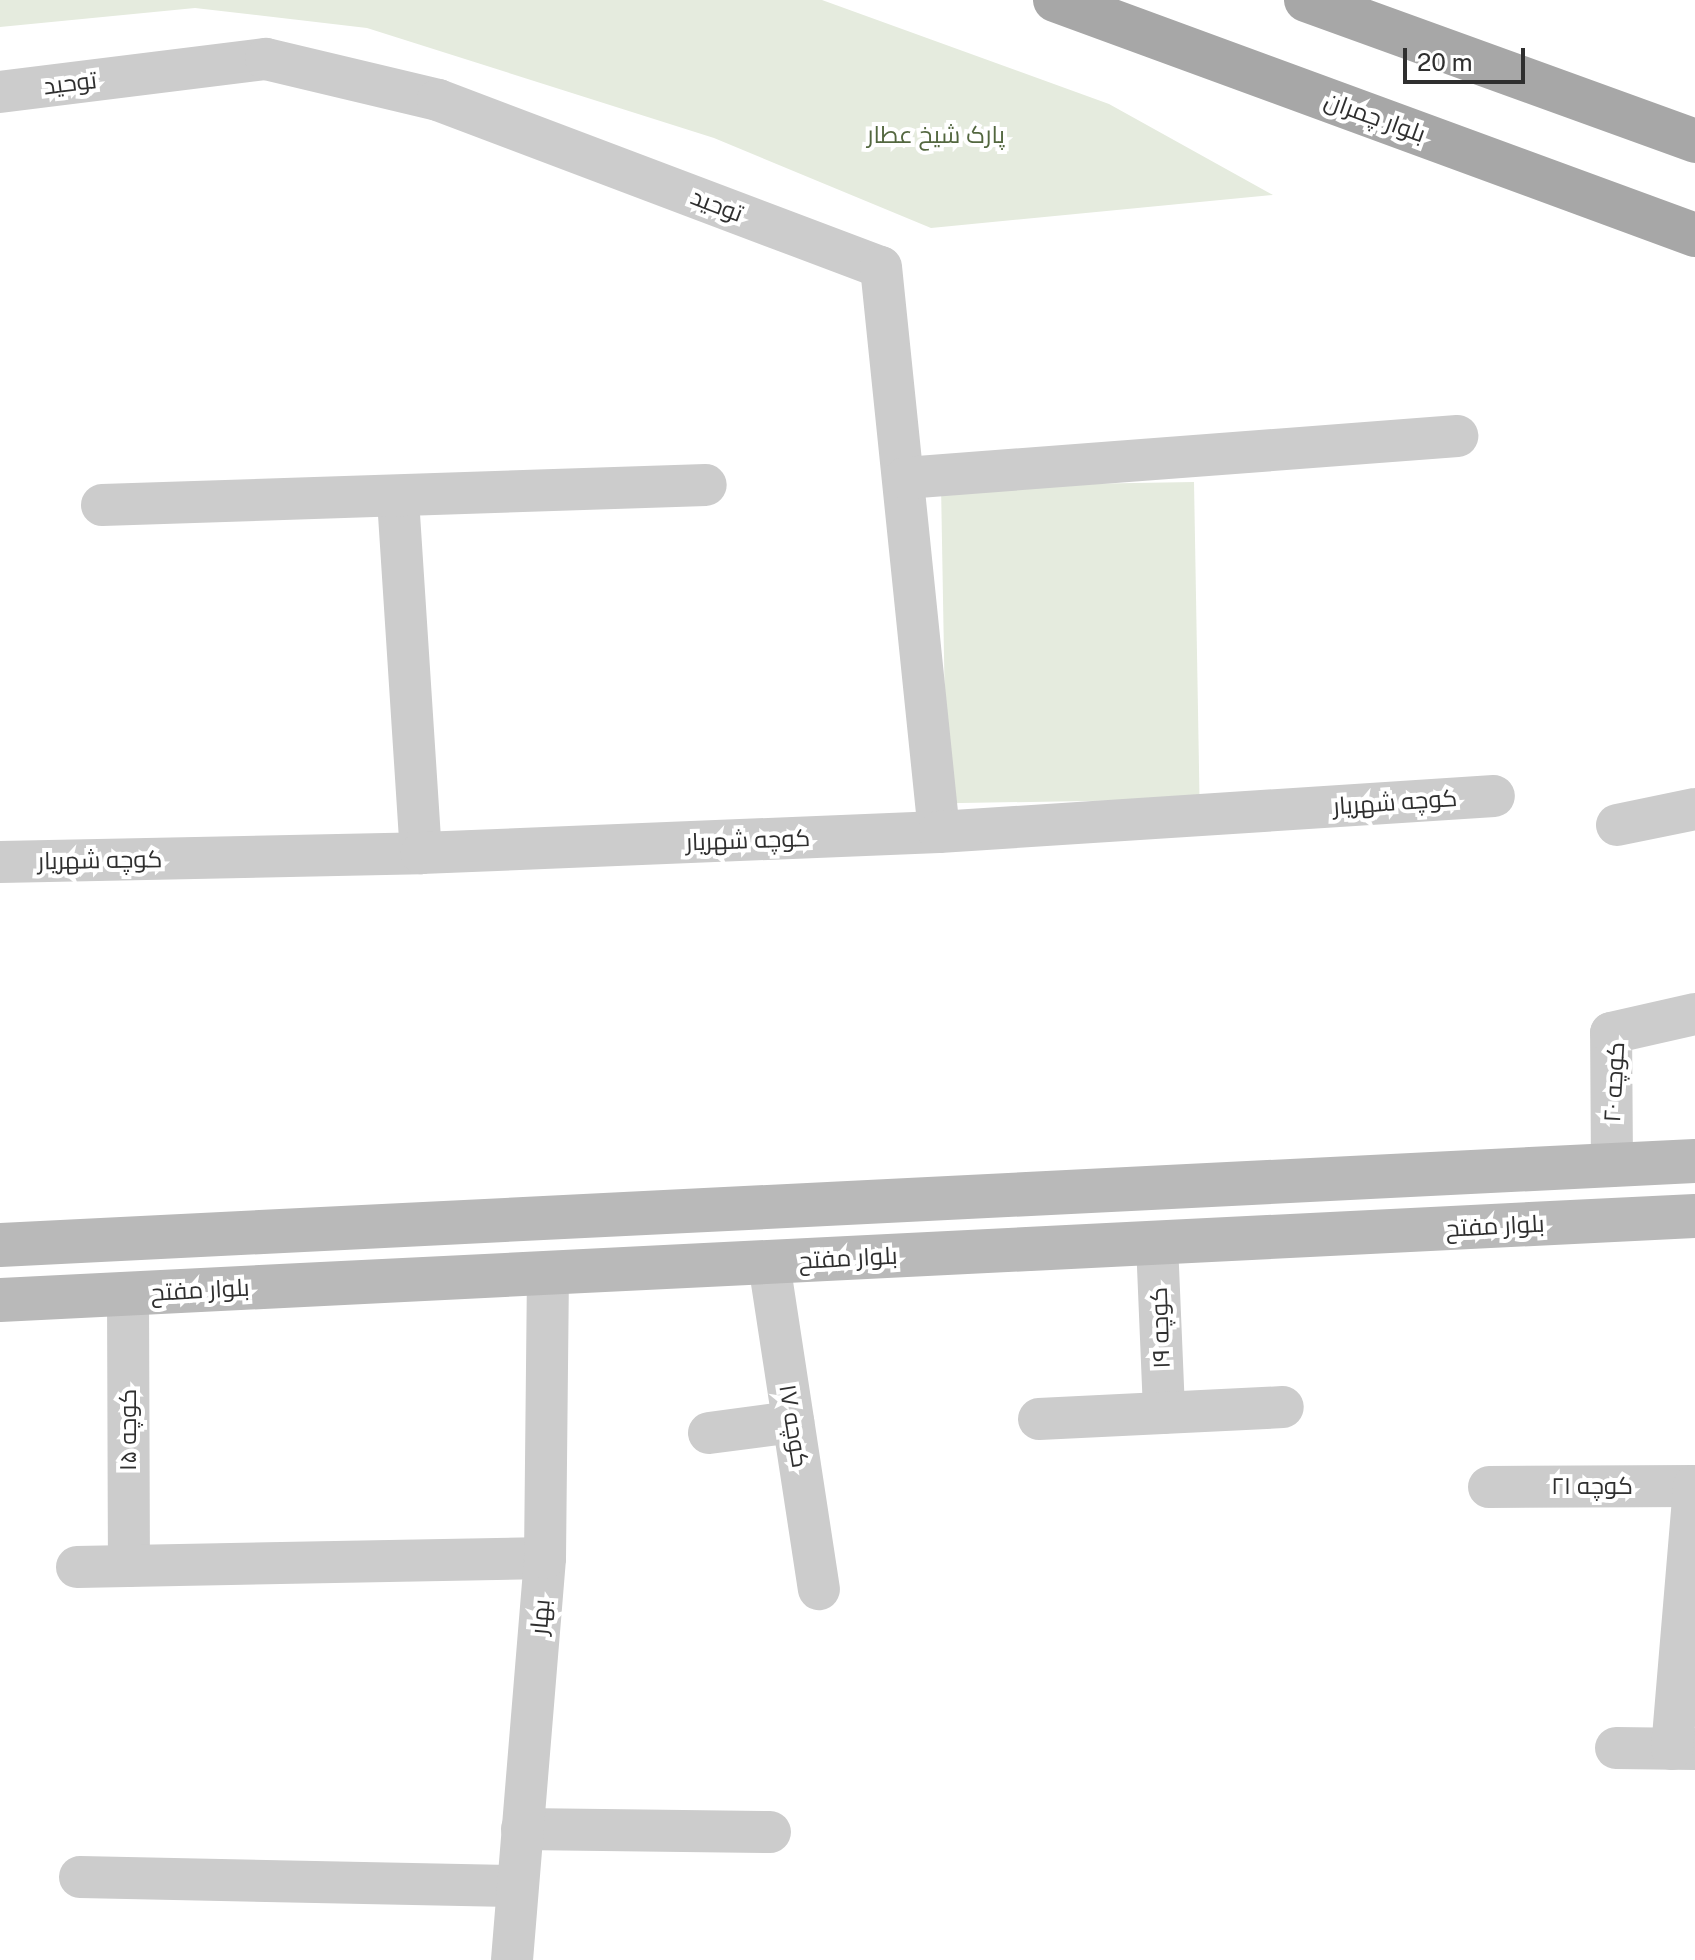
<!DOCTYPE html>
<html>
<head>
<meta charset="utf-8">
<style>
	body { margin:0 }
	#map { position:relative; width:1695px; height:1960px; overflow:hidden; background:#fff; font-family:"Public Sans",Cairo,sans-serif }
	div>[style] { position:absolute }
	.green>* { inset:0; background:#e5ebde; transform-origin:0 0 }
	.street>* { height:42px; margin:-21px; padding:0 21px; transform-origin:21px; border-radius:21px; background:#ccc }
	.secondary>* { height:44px; margin:-22px; padding:0 22px; transform-origin:22px; border-radius:22px; background:#b9b9b9 }
	.primary>* { height:44px; margin:-22px; padding:0 22px; transform-origin:22px; border-radius:22px; background:#a7a7a7 }
	span { translate:-50% -50%; white-space:nowrap; text-align:center; line-height:1.15; -webkit-text-stroke:8px #fff; paint-order:stroke }
	.street-label { font-size:24px; color:#2f2f2f }
	.park-label { font-size:24px; color:#53673f }
	.scale { position:absolute; left:1403px; top:48px; width:122px; height:36px; box-sizing:border-box; border:4px solid #2f2f2f; border-top:0; padding-left:10px; font-size:24px; line-height:28px; white-space:nowrap; color:#2f2f2f; -webkit-text-stroke:6px #fff; paint-order:stroke }
</style>
</head>
<body>
<div id="map">
	<div class="green">
		<div style="clip-path:polygon(0 0,822px 0,1109px 104px,1273px 195px,931px 228px,714px 138px,367px 28px,195px 8px,0 27px)"></div>
		<div style="left:1194px;top:482px;width:317px;height:253px;rotate:89deg"></div>
	</div>
	<div class="street">
		<div style="left:0;top:92px;width:268px;rotate:-7.1deg"></div>
		<div style="left:266px;top:59px;width:177px;rotate:13.4deg"></div>
		<div style="left:438px;top:100px;width:473px;rotate:20.7deg"></div>
		<div style="left:881px;top:267px;width:568px;rotate:84.14deg"></div>
		<div style="left:905px;top:478px;width:554px;rotate:-4.35deg"></div>
		<div style="left:398px;top:499px;width:355px;rotate:86.3deg"></div>
		<div style="left:102px;top:505px;width:604px;rotate:-1.9deg"></div>
		<div style="left:1617px;top:825px;width:80px;rotate:-11.6deg"></div>
		<div style="left:0;top:862px;width:421px;rotate:-1.2deg"></div>
		<div style="left:421px;top:853px;width:518px;rotate:-2.32deg"></div>
		<div style="left:939px;top:832px;width:556px;rotate:-3.71deg"></div>
		<div style="left:1612px;top:1166px;width:133px;rotate:-90.4deg"></div>
		<div style="left:1611px;top:1033px;width:86px;rotate:-12.7deg"></div>
		<div style="left:1157px;top:1243px;width:170px;rotate:87.6deg"></div>
		<div style="left:769px;top:1263px;width:330px;rotate:81.3deg"></div>
		<div style="left:128px;top:1294px;width:272px;rotate:89.8deg"></div>
		<div style="left:1039px;top:1419px;width:244px;rotate:-2.8deg"></div>
		<div style="left:709px;top:1433px;width:85px;rotate:-7.5deg"></div>
		<div style="left:1489px;top:1487px;width:206px;rotate:-0.3deg"></div>
		<div style="left:77px;top:1567px;width:468px;rotate:-1.1deg"></div>
		<div style="left:1616px;top:1748px;width:79px;rotate:0.7deg"></div>
		<div style="left:1672px;top:1749px;width:264px;rotate:-85.2deg"></div>
		<div style="left:522px;top:1829px;width:248px;rotate:0.7deg"></div>
		<div style="left:80px;top:1877px;width:437px;rotate:1.2deg"></div>
		<div style="left:512px;top:1960px;width:403px;rotate:-85.3deg"></div>
		<div style="left:545px;top:1558px;width:285px;rotate:-89.4deg"></div>
	</div>
	<div class="secondary">
		<div style="left:0;top:1245px;width:1697px;rotate:-2.84deg"></div>
		<div style="left:0;top:1300px;width:1697px;rotate:-2.84deg"></div>
	</div>
	<div class="primary">
		<div style="left:1055px;top:0;width:682px;rotate:20.16deg"></div>
		<div style="left:1306px;top:0;width:414px;rotate:19.9deg"></div>
	</div>
	<div class="street-label">
		<span style="left:70px;top:83px;rotate:-7deg">توحید</span>
		<span style="left:1375px;top:117px;rotate:20deg">بلوار چمران</span>
		<span style="left:717px;top:205px;rotate:21deg">توحید</span>
		<span style="left:1395px;top:802px;rotate:-4deg">کوچه شهریار</span>
		<span style="left:748px;top:840px;rotate:-2deg">کوچه شهریار</span>
		<span style="left:100px;top:860px;rotate:-1deg">کوچه شهریار</span>
		<span style="left:1614px;top:1082px;rotate:-87deg">کوچه ۲۰</span>
		<span style="left:1495px;top:1226px;rotate:-3deg">بلوار مفتح</span>
		<span style="left:848px;top:1258px;rotate:-3deg">بلوار مفتح</span>
		<span style="left:200px;top:1290px;rotate:-3deg">بلوار مفتح</span>
		<span style="left:1160px;top:1328px;rotate:-92deg">کوچه ۱۹</span>
		<span style="left:794px;top:1426px;rotate:81deg">کوچه ۱۷</span>
		<span style="left:128px;top:1430px;rotate:-90deg">کوچه ۱۵</span>
		<span style="left:1592px;top:1486px">کوچه ۲۱</span>
		<span style="left:540px;top:1617px;rotate:-85deg">بهار</span>
	</div>
	<div class="park-label">
		<span style="left:936px;top:135px">پارک شیخ عطار</span>
	</div>
	<div class="scale">20 m</div>
</div>
</body>
</html>
